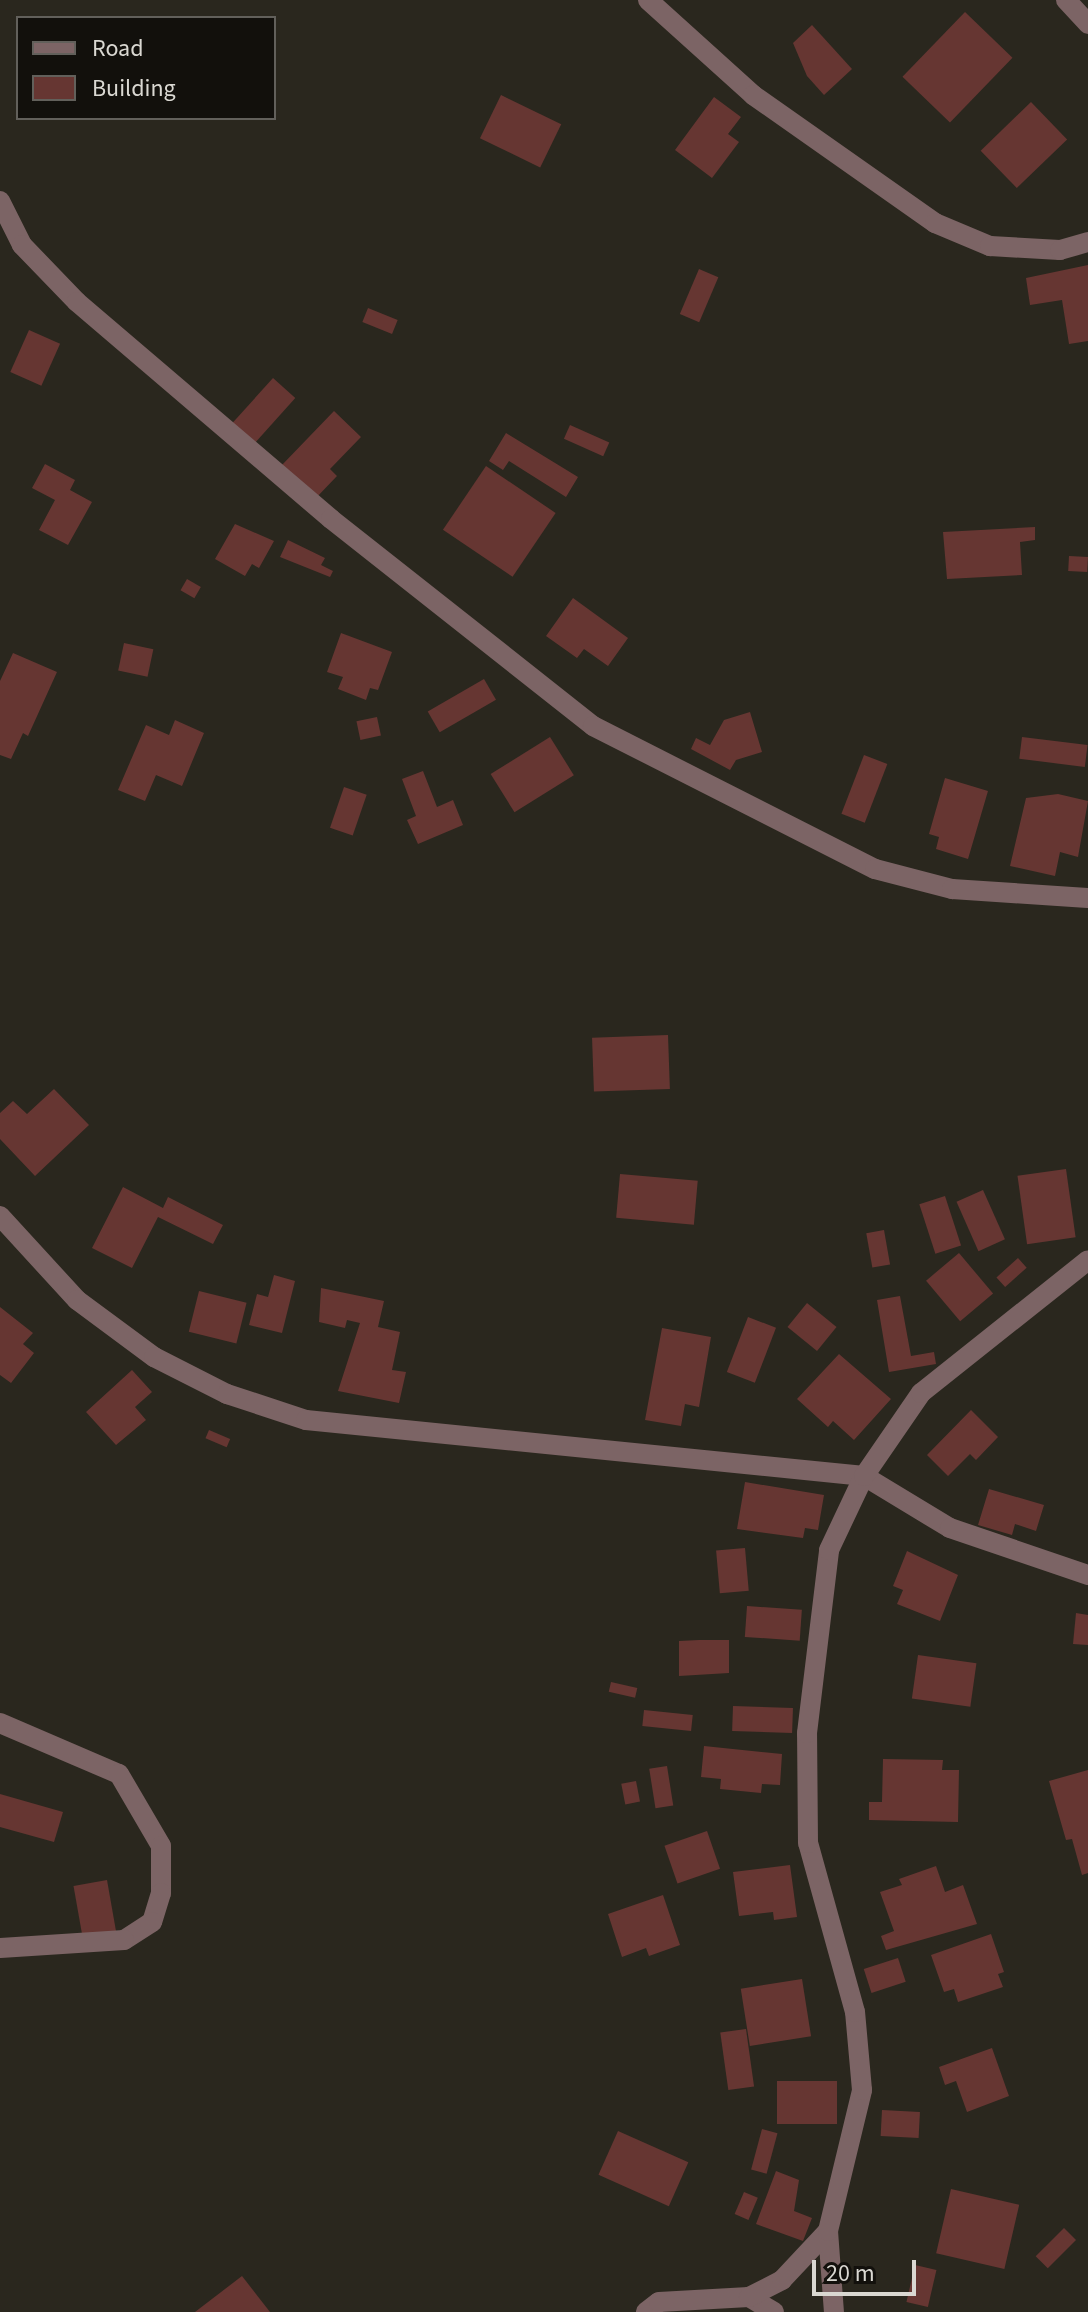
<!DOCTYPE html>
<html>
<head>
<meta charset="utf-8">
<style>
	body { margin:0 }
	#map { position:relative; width:1088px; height:2312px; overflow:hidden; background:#2a271e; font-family:"Source Sans 3",sans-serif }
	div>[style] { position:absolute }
	.building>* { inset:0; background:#663632; transform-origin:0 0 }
	.minor>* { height:20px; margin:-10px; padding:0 10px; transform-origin:10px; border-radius:10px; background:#7c6465 }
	span { translate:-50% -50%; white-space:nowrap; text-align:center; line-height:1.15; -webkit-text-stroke:7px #12100c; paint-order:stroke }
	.legend { position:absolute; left:16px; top:16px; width:260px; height:104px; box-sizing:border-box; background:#12100c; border:2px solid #62605b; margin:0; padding:10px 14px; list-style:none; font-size:24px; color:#dad8d2 }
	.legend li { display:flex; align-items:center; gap:16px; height:40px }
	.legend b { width:40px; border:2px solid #62605b }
	.scale { position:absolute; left:812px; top:2260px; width:104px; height:36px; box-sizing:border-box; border:4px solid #dad8d2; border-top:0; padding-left:10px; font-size:24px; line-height:28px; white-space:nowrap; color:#dad8d2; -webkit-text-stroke:6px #12100c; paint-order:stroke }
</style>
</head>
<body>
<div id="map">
	<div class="building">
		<div style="left:965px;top:12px;width:66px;height:90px;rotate:44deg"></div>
		<div style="clip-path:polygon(812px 25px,852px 69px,824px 95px,807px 76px,793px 43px)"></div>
		<div style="left:501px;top:95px;width:67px;height:48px;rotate:26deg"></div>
		<div style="clip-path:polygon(714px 97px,741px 117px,728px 134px,739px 142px,712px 178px,675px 150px)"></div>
		<div style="left:1031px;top:102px;width:52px;height:70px;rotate:46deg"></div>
		<div style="clip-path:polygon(1088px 265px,1088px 341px,1069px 344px,1062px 300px,1030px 305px,1026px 278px)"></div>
		<div style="left:699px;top:269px;width:21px;height:49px;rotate:23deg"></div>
		<div style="left:368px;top:308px;width:32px;height:15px;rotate:22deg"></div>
		<div style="left:29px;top:330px;width:34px;height:46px;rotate:24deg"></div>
		<div style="left:273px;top:378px;width:30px;height:63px;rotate:42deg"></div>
		<div style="clip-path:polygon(334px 411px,361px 437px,330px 469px,337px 476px,315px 499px,281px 466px)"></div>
		<div style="left:570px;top:425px;width:43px;height:15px;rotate:24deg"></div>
		<div style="clip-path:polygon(506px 433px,578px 477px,566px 497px,509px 461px,503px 470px,489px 461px)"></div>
		<div style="clip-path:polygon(45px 464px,75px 480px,70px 490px,92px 502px,68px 545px,39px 530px,55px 500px,32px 488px)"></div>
		<div style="left:486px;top:466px;width:84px;height:77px;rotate:34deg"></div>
		<div style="clip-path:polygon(235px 524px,274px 541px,259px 568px,252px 564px,245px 576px,215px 559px)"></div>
		<div style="clip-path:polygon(1035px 527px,1035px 540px,1020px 542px,1022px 575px,947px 579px,943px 532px)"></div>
		<div style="clip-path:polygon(288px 540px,325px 558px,321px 565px,333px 571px,330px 577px,280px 557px)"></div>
		<div style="left:1069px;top:556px;width:19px;height:15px;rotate:3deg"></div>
		<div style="left:187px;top:579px;width:16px;height:13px;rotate:30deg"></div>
		<div style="clip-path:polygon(573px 598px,628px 638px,608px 666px,584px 649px,577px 658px,546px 636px)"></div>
		<div style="clip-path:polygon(341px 633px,392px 652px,378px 690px,370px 688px,366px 700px,338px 689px,343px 677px,327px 672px)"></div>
		<div style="left:124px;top:643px;width:30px;height:28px;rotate:12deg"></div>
		<div style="clip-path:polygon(13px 653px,57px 672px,28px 736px,23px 733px,11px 759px,0 755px,0 681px)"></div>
		<div style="left:484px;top:679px;width:24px;height:65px;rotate:60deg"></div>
		<div style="clip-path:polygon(750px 712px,762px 752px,736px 760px,730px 770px,691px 749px,696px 738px,710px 745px,724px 720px)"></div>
		<div style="left:377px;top:717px;width:19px;height:21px;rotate:78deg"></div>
		<div style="clip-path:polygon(175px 720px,204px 733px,182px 786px,156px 775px,145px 801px,118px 790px,146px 725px,169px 735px)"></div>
		<div style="left:550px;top:737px;width:45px;height:70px;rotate:58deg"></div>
		<div style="left:1022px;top:737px;width:66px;height:22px;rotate:7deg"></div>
		<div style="left:864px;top:755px;width:25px;height:63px;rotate:21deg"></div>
		<div style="clip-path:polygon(423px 771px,437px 807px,453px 800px,463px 825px,418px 844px,407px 820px,416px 816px,402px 779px)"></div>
		<div style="clip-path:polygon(945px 778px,988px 791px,968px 859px,936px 849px,939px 837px,929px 834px)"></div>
		<div style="left:344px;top:787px;width:24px;height:43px;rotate:19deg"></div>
		<div style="clip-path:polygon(1058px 794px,1088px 801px,1078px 857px,1060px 852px,1055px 876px,1010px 866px,1026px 798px)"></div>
		<div style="left:668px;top:1035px;width:54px;height:76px;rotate:88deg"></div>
		<div style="clip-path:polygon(54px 1089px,89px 1125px,35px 1176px,0 1139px,0 1113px,13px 1101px,27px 1114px)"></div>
		<div style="left:1066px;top:1169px;width:69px;height:49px;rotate:82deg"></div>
		<div style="left:620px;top:1174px;width:78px;height:44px;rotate:5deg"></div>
		<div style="clip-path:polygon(123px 1187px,163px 1208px,168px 1197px,223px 1225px,213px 1244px,158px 1217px,132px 1268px,92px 1248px)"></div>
		<div style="left:983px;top:1190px;width:54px;height:29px;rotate:66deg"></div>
		<div style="left:945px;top:1196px;width:52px;height:27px;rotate:72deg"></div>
		<div style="left:884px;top:1230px;width:35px;height:18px;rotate:80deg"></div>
		<div style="left:959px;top:1253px;width:53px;height:43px;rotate:50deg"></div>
		<div style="left:1018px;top:1258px;width:13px;height:29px;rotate:48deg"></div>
		<div style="clip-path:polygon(274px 1275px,295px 1281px,282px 1333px,249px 1325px,257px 1294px,268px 1297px)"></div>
		<div style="clip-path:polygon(321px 1288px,384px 1301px,378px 1327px,400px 1332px,392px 1370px,406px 1372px,399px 1403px,338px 1391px,360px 1323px,347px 1320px,345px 1328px,319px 1322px)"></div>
		<div style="left:199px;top:1291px;width:49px;height:42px;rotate:14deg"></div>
		<div style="clip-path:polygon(900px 1296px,911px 1356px,934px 1352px,936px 1364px,889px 1372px,877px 1300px)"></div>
		<div style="left:807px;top:1303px;width:38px;height:31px;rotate:39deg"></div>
		<div style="clip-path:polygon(0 1307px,33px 1333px,23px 1344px,34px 1353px,11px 1383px,0 1375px)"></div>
		<div style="left:748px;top:1317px;width:30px;height:59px;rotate:21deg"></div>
		<div style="clip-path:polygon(662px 1328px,711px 1337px,699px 1407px,685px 1404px,681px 1426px,645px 1420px)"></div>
		<div style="clip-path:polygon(839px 1354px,891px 1399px,854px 1440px,833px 1421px,828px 1427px,797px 1399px)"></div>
		<div style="clip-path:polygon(132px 1370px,152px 1392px,135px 1407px,146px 1420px,116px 1445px,86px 1412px)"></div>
		<div style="clip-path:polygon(971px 1410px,998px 1437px,976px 1460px,970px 1454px,948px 1476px,927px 1455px)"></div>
		<div style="left:209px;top:1430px;width:23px;height:9px;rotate:23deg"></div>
		<div style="clip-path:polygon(745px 1482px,824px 1495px,818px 1530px,805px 1528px,803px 1538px,737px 1529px)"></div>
		<div style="clip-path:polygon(989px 1489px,1044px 1505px,1036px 1531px,1015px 1524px,1012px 1535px,978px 1525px)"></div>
		<div style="left:745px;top:1548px;width:43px;height:29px;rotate:85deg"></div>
		<div style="clip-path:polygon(907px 1551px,958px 1575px,940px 1621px,897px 1604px,903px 1590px,893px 1586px)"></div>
		<div style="left:747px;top:1606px;width:55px;height:31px;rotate:4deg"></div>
		<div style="clip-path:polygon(1076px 1613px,1088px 1615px,1088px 1645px,1073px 1644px)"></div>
		<div style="clip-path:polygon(699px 1640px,729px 1640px,729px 1673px,679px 1676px,679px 1641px)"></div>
		<div style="left:918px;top:1655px;width:59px;height:44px;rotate:8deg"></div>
		<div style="left:611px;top:1682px;width:27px;height:10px;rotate:13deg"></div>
		<div style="left:733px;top:1706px;width:60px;height:25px;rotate:2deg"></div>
		<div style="left:644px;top:1710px;width:49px;height:16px;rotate:6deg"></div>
		<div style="clip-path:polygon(704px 1746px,782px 1754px,780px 1785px,762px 1784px,761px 1793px,720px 1789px,721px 1779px,701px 1777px)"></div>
		<div style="clip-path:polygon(883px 1759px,943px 1760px,942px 1770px,959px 1770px,958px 1822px,869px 1820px,869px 1802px,882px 1802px)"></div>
		<div style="left:667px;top:1766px;width:40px;height:18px;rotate:81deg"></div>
		<div style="clip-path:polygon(1088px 1770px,1088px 1873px,1082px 1875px,1072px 1839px,1066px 1840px,1049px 1781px)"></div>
		<div style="left:636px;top:1781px;width:21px;height:15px;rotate:79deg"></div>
		<div style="clip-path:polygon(0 1794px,63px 1812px,54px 1842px,0 1827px)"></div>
		<div style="left:707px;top:1831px;width:40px;height:45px;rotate:71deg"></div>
		<div style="clip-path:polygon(790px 1865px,797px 1917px,774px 1920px,773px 1912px,739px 1916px,733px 1872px)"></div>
		<div style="clip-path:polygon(936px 1866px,945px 1892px,963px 1885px,977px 1924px,886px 1950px,881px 1936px,894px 1931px,880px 1892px,902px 1885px,899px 1879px)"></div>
		<div style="left:107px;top:1880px;width:53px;height:34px;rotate:80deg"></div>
		<div style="clip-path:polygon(663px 1895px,680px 1945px,649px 1956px,646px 1948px,622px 1957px,608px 1914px)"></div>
		<div style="clip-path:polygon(991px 1934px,1004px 1972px,998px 1974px,1003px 1987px,958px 2002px,954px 1989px,944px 1992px,931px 1955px)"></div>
		<div style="left:898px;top:1958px;width:25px;height:36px;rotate:72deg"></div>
		<div style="left:802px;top:1979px;width:58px;height:62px;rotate:81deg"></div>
		<div style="left:746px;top:2029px;width:58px;height:26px;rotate:82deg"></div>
		<div style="clip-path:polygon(992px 2048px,1009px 2096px,967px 2112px,956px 2081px,945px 2085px,939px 2067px)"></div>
		<div style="left:777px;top:2081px;width:60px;height:43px"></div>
		<div style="left:882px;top:2110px;width:38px;height:26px;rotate:3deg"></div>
		<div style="left:762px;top:2129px;width:16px;height:42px;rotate:15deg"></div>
		<div style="left:618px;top:2131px;width:77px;height:48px;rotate:24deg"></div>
		<div style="clip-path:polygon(776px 2171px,799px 2180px,794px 2211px,812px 2218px,803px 2241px,756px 2224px)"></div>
		<div style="left:951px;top:2189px;width:70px;height:66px;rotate:13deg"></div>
		<div style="left:744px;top:2192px;width:15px;height:24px;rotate:23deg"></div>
		<div style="left:1064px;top:2228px;width:17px;height:40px;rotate:45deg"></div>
		<div style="left:915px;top:2265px;width:22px;height:38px;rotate:13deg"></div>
		<div style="clip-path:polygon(242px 2276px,270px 2312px,195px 2312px)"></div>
	</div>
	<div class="minor">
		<div style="left:648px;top:0;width:142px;rotate:42.1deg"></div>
		<div style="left:753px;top:95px;width:223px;rotate:35.1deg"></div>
		<div style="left:935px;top:223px;width:60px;rotate:22.7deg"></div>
		<div style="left:990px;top:246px;width:70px;rotate:3.3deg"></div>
		<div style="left:1060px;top:250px;width:29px;rotate:-16deg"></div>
		<div style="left:1066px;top:0;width:33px;rotate:47deg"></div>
		<div style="left:0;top:201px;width:49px;rotate:63.4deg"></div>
		<div style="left:22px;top:245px;width:79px;rotate:46deg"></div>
		<div style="left:77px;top:302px;width:334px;rotate:40.5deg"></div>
		<div style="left:331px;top:519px;width:334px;rotate:38.3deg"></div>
		<div style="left:593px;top:726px;width:316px;rotate:26.9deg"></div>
		<div style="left:875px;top:869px;width:80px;rotate:14.6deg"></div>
		<div style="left:952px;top:889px;width:136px;rotate:3.8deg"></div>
		<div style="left:0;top:1216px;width:114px;rotate:47.5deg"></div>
		<div style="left:77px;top:1300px;width:96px;rotate:36.5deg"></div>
		<div style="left:154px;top:1357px;width:82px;rotate:26.9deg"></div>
		<div style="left:227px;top:1394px;width:83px;rotate:18.2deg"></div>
		<div style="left:306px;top:1420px;width:561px;rotate:5.73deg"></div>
		<div style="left:864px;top:1476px;width:100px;rotate:31.2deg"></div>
		<div style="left:950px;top:1528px;width:146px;rotate:18.8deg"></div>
		<div style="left:0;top:1723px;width:129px;rotate:23.2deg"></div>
		<div style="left:119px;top:1774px;width:83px;rotate:59.7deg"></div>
		<div style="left:161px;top:1846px;width:47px;rotate:90deg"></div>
		<div style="left:161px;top:1893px;width:30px;rotate:107deg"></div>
		<div style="left:152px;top:1922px;width:33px;rotate:147deg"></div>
		<div style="left:124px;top:1940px;width:124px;rotate:176.3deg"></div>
		<div style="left:828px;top:2231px;width:81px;rotate:85.8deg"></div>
		<div style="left:749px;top:2297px;width:29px;rotate:31deg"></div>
		<div style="left:646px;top:2312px;width:16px;rotate:-38deg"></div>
		<div style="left:659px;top:2302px;width:90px;rotate:-3.2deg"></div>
		<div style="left:749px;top:2297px;width:37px;rotate:-27deg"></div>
		<div style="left:782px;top:2280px;width:67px;rotate:-46.8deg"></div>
		<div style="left:828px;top:2231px;width:145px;rotate:-76.4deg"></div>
		<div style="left:862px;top:2090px;width:78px;rotate:-95.1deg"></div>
		<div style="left:855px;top:2012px;width:175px;rotate:-105.5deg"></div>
		<div style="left:808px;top:1843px;width:110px;rotate:-90.5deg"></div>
		<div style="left:807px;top:1733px;width:184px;rotate:-83.1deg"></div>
		<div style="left:829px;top:1550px;width:82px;rotate:-64.7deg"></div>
		<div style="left:864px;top:1476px;width:101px;rotate:-55.5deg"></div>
		<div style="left:921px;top:1393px;width:213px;rotate:-38.5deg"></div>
	</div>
	<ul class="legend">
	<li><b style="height:10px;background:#7c6465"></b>Road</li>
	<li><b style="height:22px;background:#663632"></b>Building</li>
	</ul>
	<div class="scale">20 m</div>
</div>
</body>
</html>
